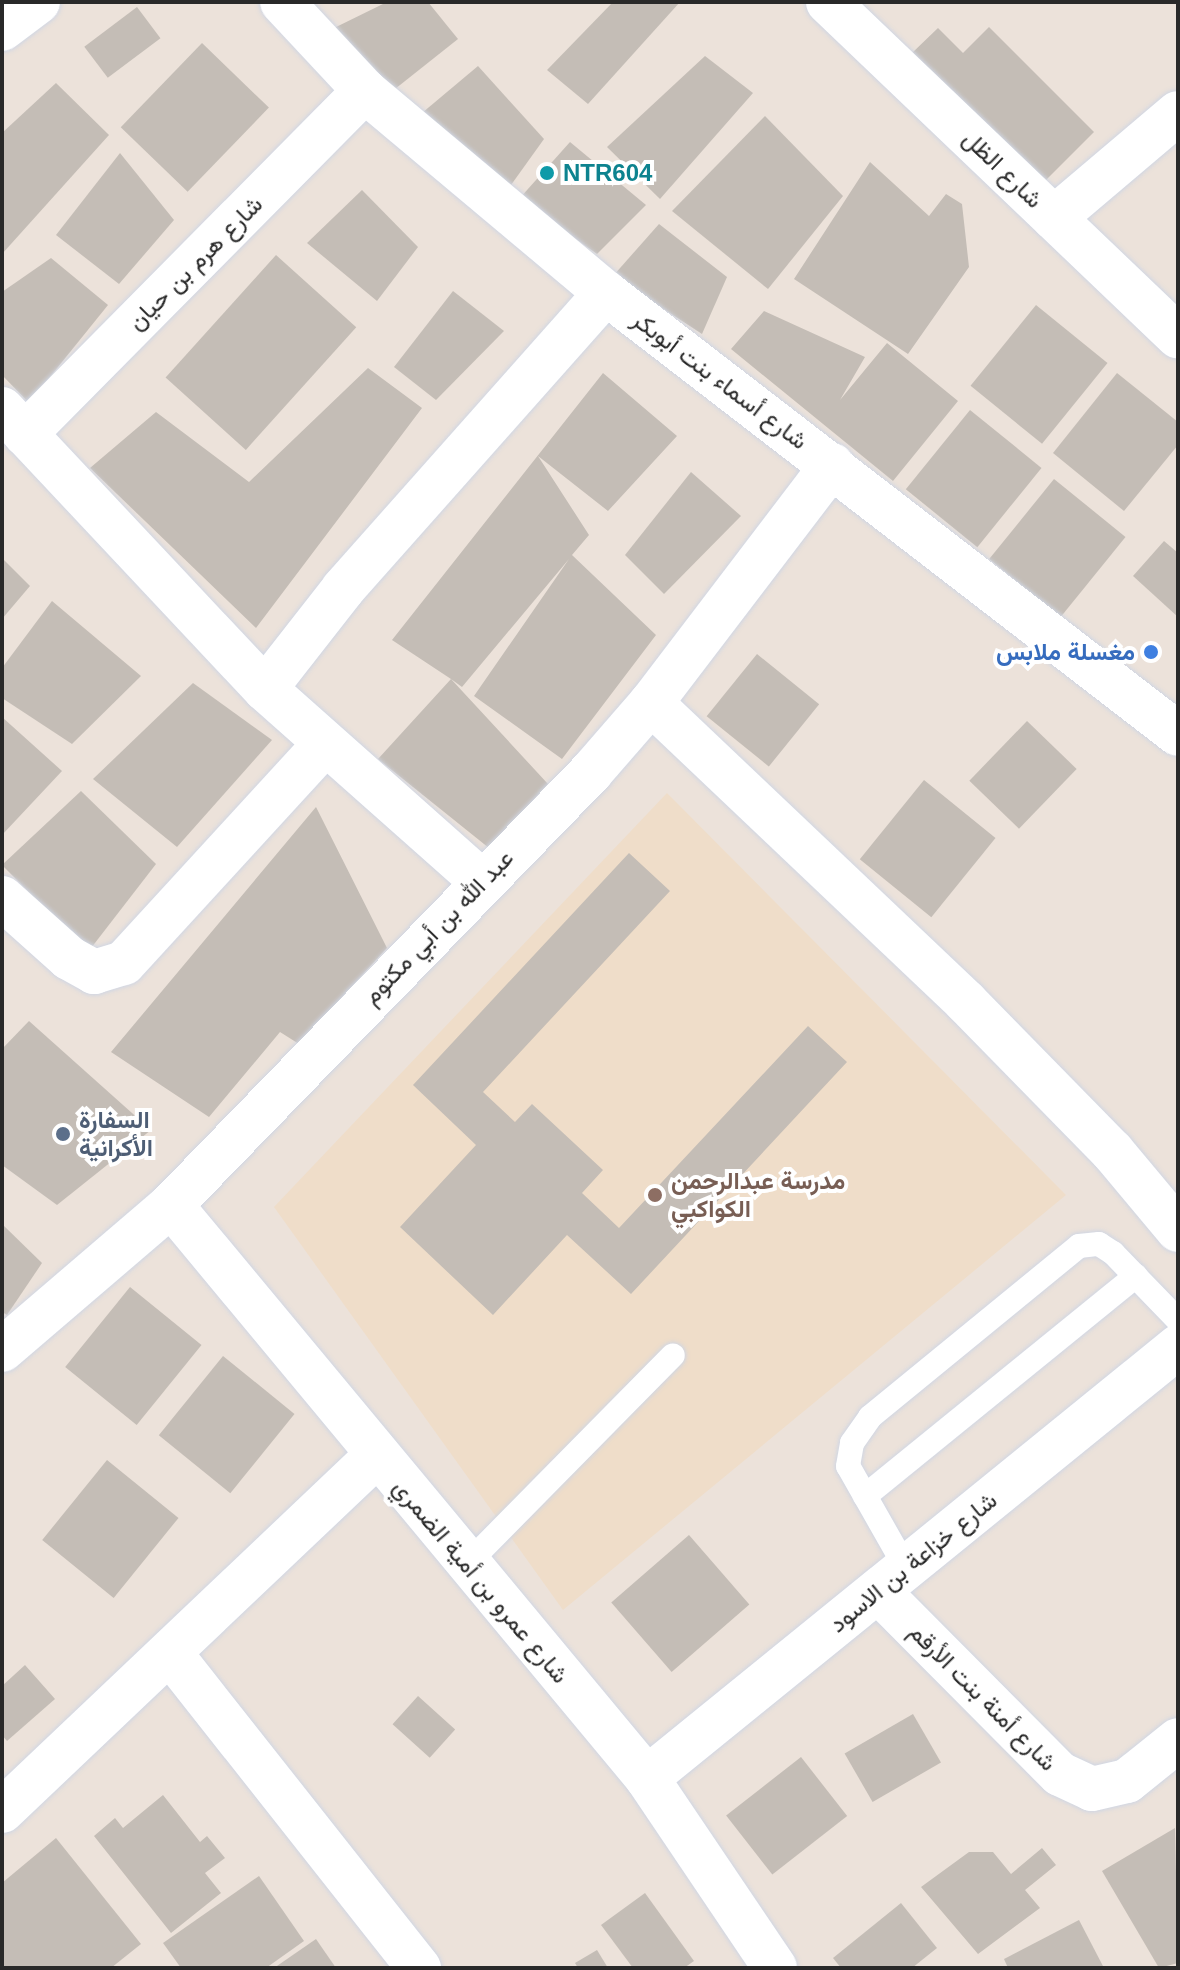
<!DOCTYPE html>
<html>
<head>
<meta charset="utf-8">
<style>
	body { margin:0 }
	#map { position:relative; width:1180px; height:1970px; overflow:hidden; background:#ece2da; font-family:Arial,Vazirmatn,sans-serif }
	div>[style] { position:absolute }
	.education>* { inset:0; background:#efddc9 }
	.building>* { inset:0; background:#c4bdb6; transform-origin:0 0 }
	.roads { filter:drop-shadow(0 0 2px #d0d6e3) drop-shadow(0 0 2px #d0d6e3) }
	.service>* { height:24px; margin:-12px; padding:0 12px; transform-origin:12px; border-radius:12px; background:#fff }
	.minor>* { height:44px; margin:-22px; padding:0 22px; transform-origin:22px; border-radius:22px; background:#fff }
	.tertiary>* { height:44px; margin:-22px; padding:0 22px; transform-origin:22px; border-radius:22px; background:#fff }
	.dots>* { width:22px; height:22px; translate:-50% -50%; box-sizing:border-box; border:4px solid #fff; border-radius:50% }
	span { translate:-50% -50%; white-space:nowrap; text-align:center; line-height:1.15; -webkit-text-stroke:8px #fff; paint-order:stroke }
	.street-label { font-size:24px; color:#292929 }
	.culture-label { font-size:24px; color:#0d838f; font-weight:700 }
	.left { translate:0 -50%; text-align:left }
	.shop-label { font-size:24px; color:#366cbe; font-weight:700 }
	.right { translate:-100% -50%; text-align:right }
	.service-label { font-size:24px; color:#4e5e75; font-weight:700 }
	.education-label { font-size:24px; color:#785e54; font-weight:700 }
	.frame { position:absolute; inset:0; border:4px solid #292929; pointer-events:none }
</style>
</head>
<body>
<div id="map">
	<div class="education">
		<div style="clip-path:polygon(667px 793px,1066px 1195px,563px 1610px,274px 1207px)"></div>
	</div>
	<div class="building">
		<div style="clip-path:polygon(387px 2px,428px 2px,458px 39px,395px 89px,330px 30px)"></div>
		<div style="clip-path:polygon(613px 2px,680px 2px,588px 104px,547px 70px)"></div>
		<div style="left:137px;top:7px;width:39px;height:66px;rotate:53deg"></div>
		<div style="clip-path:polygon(989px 27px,1094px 132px,1043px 183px,912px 53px,938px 28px,963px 53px)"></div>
		<div style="left:202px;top:43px;width:93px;height:117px;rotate:44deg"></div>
		<div style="clip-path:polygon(705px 56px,753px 93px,660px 199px,607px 147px)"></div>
		<div style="clip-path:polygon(478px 66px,544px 139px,511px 185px,422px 113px)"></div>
		<div style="clip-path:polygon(56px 83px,109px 135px,2px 254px,2px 133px)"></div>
		<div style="clip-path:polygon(765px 116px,843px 196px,768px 289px,672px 211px)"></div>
		<div style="clip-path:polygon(570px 142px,646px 205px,597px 254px,519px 199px)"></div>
		<div style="clip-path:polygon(120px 153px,174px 220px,119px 284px,56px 235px)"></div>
		<div style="clip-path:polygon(870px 162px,929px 216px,946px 194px,962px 204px,969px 267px,908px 354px,794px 279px)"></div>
		<div style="clip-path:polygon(362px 190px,418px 247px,377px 301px,307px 243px)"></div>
		<div style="clip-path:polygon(659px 224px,727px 277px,702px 334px,613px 276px)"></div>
		<div style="left:276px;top:255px;width:108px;height:165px;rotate:42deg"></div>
		<div style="clip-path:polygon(51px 258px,108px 305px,29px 403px,2px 375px,2px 292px)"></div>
		<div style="clip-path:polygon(453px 291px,504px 331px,436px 400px,394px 367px)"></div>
		<div style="left:1036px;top:305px;width:92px;height:104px;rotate:39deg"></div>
		<div style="clip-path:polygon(764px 311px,865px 357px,840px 400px,887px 343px,958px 401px,893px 481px,731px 349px)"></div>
		<div style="clip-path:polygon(368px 368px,422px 408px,256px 628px,90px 468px,156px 412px,249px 482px)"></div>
		<div style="clip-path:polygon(603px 373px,677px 436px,608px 511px,538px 456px,589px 535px,572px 555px,656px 635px,562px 759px,474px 696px,569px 559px,462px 687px,451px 679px,548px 784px,489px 848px,378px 759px,451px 679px,392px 640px)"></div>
		<div style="clip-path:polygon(1117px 373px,1178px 422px,1178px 445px,1124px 511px,1053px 453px)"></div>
		<div style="left:970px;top:410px;width:92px;height:102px;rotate:39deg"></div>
		<div style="clip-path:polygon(691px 472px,741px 516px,664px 594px,625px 555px)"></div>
		<div style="left:1054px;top:479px;width:92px;height:103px;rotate:39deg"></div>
		<div style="clip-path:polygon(1164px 541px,1178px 553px,1178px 617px,1133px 576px)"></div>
		<div style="clip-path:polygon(2px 558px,30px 586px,2px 619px)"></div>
		<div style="clip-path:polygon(52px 601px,141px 676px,72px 744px,2px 698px,2px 668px)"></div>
		<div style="left:757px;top:654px;width:80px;height:80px;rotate:39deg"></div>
		<div style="clip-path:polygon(193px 683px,272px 740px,177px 847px,93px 779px)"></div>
		<div style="clip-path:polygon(2px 717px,62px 771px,2px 835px)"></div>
		<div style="left:1027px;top:721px;width:69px;height:83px;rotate:44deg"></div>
		<div style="left:924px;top:780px;width:92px;height:102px;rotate:39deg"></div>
		<div style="clip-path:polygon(81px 791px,156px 864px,88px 952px,2px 865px)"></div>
		<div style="clip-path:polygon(316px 807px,387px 948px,299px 1044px,280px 1032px,209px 1117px,111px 1052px)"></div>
		<div style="clip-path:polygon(629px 853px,670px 891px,483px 1092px,515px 1122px,532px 1104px,603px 1170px,582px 1193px,619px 1228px,808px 1026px,847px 1062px,631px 1294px,567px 1235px,493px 1315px,400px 1227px,476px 1145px,413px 1085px)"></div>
		<div style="clip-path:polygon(29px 1021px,151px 1130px,57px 1205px,2px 1165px,2px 1049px)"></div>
		<div style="clip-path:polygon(2px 1224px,42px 1263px,7px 1315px,2px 1312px)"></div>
		<div style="left:130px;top:1287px;width:92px;height:103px;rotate:39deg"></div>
		<div style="left:223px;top:1356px;width:92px;height:102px;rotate:39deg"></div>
		<div style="left:107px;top:1460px;width:92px;height:103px;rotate:39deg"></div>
		<div style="left:689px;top:1535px;width:92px;height:103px;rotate:49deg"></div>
		<div style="clip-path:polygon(25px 1665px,55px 1699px,7px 1741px,2px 1735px,2px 1686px)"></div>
		<div style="left:418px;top:1696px;width:50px;height:38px;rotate:42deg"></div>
		<div style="left:913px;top:1714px;width:56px;height:79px;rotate:60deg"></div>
		<div style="left:801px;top:1757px;width:75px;height:95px;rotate:52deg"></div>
		<div style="clip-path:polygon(163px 1795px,200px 1842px,207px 1836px,225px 1858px,205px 1873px,221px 1893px,171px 1933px,94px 1836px,115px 1818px,123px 1828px)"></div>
		<div style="clip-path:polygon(1175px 1828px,1178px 1963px,1159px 1968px,1102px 1871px)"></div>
		<div style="clip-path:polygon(56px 1838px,141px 1944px,111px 1968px,2px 1968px,2px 1883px)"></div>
		<div style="clip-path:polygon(1042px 1848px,1056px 1865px,1025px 1890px,1040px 1908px,978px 1954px,921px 1887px,969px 1852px,993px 1852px,1011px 1874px)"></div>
		<div style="clip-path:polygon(259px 1876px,304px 1941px,266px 1968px,181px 1968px,163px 1943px)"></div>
		<div style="clip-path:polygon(645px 1893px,694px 1961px,684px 1968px,633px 1968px,601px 1925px)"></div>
		<div style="clip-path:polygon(901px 1903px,937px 1948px,912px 1968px,841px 1968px,833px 1958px)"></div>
		<div style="clip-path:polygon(1079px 1920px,1104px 1968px,1008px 1968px,1004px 1959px)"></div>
		<div style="clip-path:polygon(316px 1939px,336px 1968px,274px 1968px)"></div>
		<div style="clip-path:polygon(597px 1950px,608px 1968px,578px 1968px,575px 1963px)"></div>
	</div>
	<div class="roads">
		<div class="service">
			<div style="left:865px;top:1496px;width:349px;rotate:-39.1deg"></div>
			<div style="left:467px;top:1564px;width:293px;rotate:-45.4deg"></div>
			<div style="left:906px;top:1568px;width:117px;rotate:-119.6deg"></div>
			<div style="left:848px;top:1466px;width:23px;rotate:-80deg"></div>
			<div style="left:852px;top:1443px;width:32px;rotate:-55deg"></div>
			<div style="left:870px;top:1417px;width:270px;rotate:-39.3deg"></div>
			<div style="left:1079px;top:1246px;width:20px;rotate:-6deg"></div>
			<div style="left:1099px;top:1244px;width:17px;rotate:33deg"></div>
			<div style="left:1113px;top:1253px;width:93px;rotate:45.9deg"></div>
		</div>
		<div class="minor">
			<div style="left:282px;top:2px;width:122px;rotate:47deg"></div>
			<div style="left:365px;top:91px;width:314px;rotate:40deg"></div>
			<div style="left:606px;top:293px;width:722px;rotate:37.63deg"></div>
			<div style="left:2px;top:29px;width:45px;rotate:-36.9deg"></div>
			<div style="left:1054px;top:218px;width:162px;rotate:-40.3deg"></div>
			<div style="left:2px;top:409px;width:384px;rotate:46.8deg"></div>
			<div style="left:265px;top:689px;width:289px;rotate:41.6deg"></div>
			<div style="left:25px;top:434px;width:483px;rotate:-45.3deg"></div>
			<div style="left:265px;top:689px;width:127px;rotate:-52deg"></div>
			<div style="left:343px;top:589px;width:396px;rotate:-48.4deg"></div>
			<div style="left:651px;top:703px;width:434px;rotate:43.5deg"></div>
			<div style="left:966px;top:1002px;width:209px;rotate:45.6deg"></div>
			<div style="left:1112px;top:1151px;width:103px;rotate:50.1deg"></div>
			<div style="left:2px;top:898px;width:90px;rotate:41.8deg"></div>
			<div style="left:69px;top:958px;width:29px;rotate:29deg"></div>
			<div style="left:94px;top:972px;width:31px;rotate:-17deg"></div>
			<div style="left:124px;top:963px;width:297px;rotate:-47.5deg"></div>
			<div style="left:171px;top:1205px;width:745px;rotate:50.28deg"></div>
			<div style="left:647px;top:1778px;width:229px;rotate:56deg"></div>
			<div style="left:2px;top:1350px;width:223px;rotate:-40.6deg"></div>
			<div style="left:171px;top:1205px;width:603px;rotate:-45.87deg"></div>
			<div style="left:591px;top:772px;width:91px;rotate:-49deg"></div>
			<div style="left:651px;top:703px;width:299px;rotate:-52.7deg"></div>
			<div style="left:878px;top:1591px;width:258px;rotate:45.2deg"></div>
			<div style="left:1060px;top:1774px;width:35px;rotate:25deg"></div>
			<div style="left:1092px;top:1789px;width:36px;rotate:-13deg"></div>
			<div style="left:1127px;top:1781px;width:65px;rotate:-38.8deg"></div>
			<div style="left:170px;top:1653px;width:402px;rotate:51.7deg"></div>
			<div style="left:647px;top:1778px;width:684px;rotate:-39.07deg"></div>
			<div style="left:2px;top:1811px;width:516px;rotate:-43.51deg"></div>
		</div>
		<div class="tertiary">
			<div style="left:828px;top:2px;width:484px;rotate:43.7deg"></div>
		</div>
	</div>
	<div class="dots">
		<div style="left:547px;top:173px;background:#0f9aa8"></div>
		<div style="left:1151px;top:652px;background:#3f7fe0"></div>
		<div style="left:63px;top:1134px;background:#5c6f8a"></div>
		<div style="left:655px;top:1195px;background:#8d6e63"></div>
	</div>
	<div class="street-label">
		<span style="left:1003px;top:169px;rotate:44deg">شارع الظل</span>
		<span style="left:195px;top:263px;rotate:-45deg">شارع هرم بن حيان</span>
		<span style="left:720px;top:380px;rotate:37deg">شارع أسماء بنت أبوبكر</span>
		<span style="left:438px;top:927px;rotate:-46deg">عبد الله بن أبي مكتوم</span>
		<span style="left:913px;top:1562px;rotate:-39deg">شارع خزاعة بن الاسود</span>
		<span style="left:481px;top:1581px;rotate:50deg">شارع عمرو بن أمية الضمري</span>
		<span style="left:983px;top:1697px;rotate:45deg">شارع أمنة بنت الأرقم</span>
	</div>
	<div class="culture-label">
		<span class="left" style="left:563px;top:173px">NTR604</span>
	</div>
	<div class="shop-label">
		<span class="right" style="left:1135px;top:652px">مغسلة ملابس</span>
	</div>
	<div class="service-label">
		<span class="left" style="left:79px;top:1134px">السفارة<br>الأكرانية</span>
	</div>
	<div class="education-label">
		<span class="left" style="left:671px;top:1195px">مدرسة عبدالرحمن<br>الكواكبي</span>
	</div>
	<div class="frame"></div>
</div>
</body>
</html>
